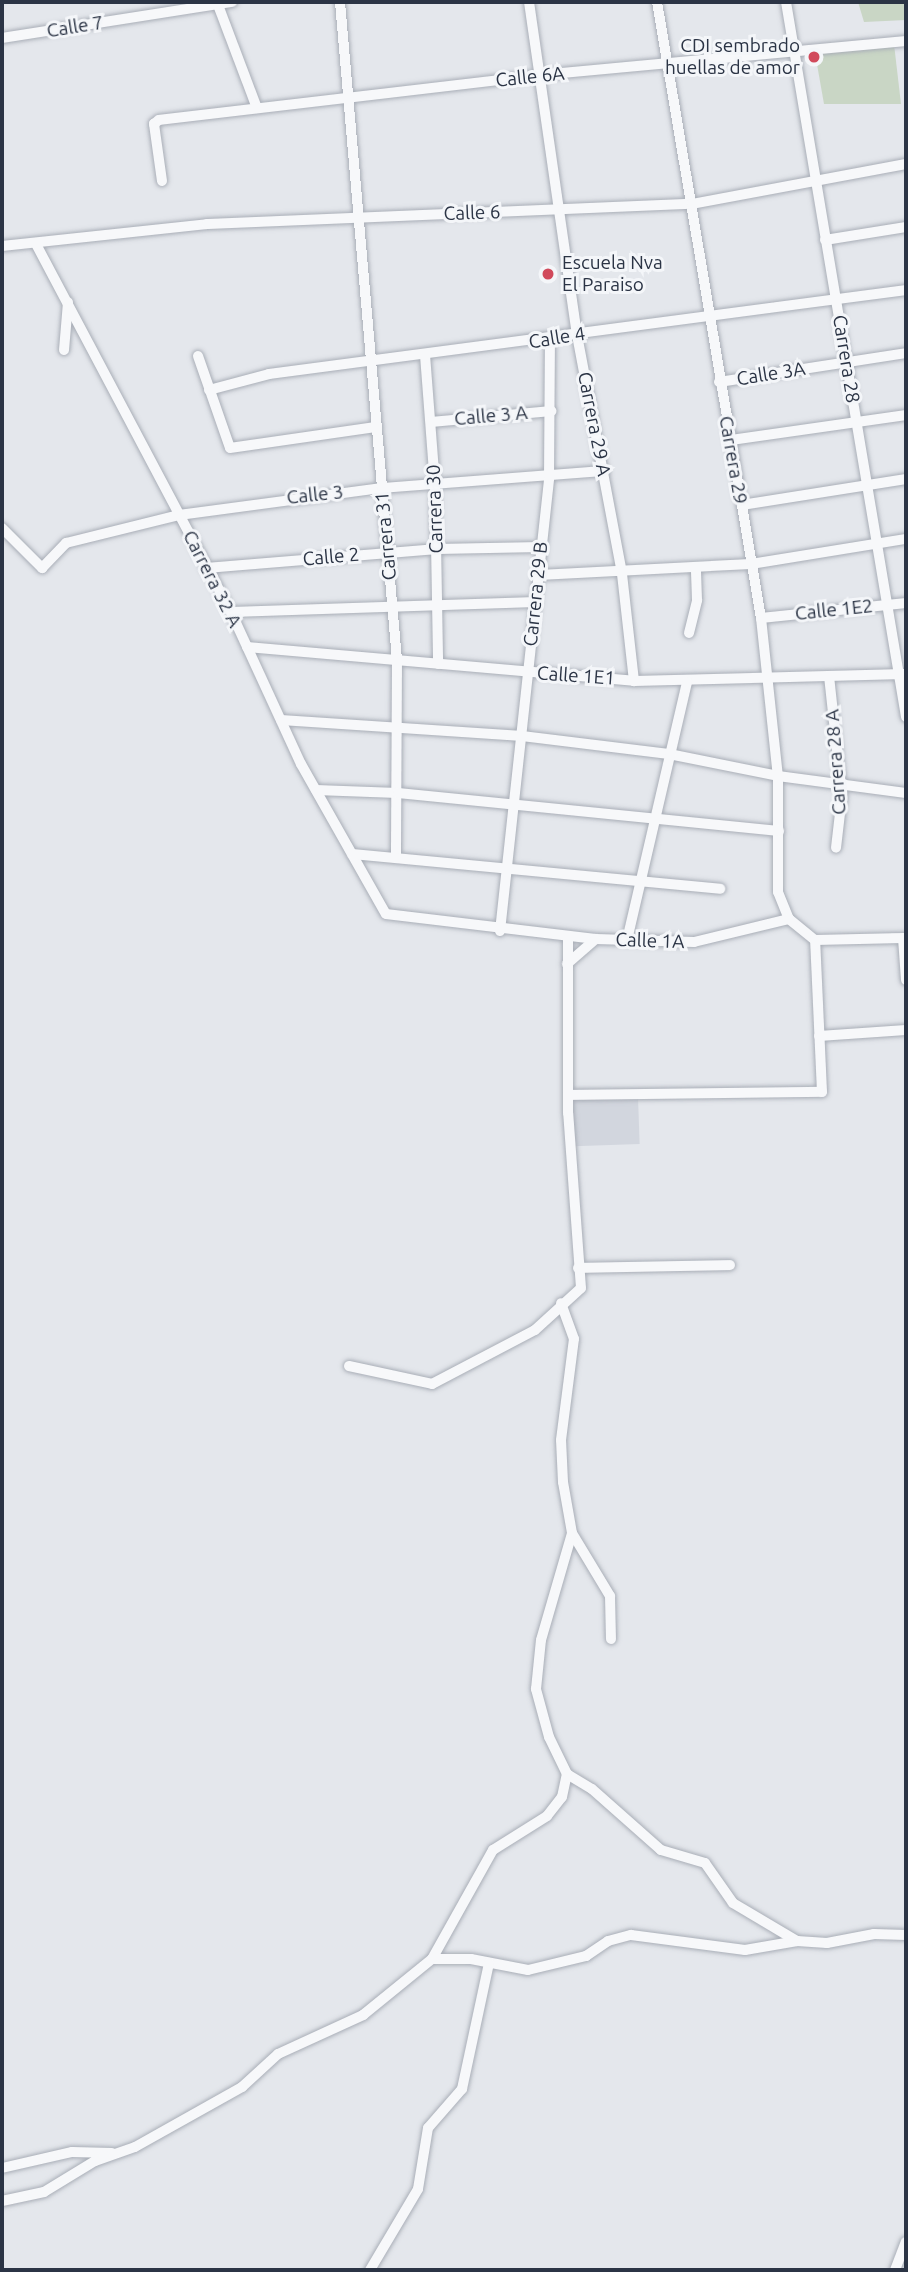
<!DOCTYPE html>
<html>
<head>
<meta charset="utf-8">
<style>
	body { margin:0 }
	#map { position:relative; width:908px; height:2272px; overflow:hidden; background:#e4e7ec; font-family:Ubuntu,sans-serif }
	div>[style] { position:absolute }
	.built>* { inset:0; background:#d2d6de; transform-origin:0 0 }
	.green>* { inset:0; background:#c9d6c5 }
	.roads { filter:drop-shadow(0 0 2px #a9aeb7) drop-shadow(0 0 2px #a9aeb7) }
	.street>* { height:10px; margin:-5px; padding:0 5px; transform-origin:5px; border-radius:5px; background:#f7f8fa }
	.dots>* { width:19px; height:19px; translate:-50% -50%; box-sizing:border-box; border:4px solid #f4f6f9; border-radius:50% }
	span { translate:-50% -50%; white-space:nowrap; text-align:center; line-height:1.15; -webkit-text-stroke:6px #f4f6f9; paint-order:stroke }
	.street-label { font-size:19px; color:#2b3445 }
	.poi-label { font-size:19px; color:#2b3445 }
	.right { translate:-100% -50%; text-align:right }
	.left { translate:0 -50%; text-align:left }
	.frame { position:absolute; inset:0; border:4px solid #2b3445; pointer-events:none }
</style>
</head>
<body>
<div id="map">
	<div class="built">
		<div style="left:638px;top:1097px;width:47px;height:66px;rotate:88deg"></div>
	</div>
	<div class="green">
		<div style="clip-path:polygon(858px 2px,906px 2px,906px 20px,864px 22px)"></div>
		<div style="clip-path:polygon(894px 44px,901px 104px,824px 104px,815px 53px)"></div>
	</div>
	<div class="roads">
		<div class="street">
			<div style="left:340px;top:2px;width:660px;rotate:85.05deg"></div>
			<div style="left:397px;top:660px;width:197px;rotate:90.3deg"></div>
			<div style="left:529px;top:2px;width:336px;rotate:81.8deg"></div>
			<div style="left:577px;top:335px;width:243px;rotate:79.3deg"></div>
			<div style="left:622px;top:574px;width:108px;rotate:83.6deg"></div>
			<div style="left:657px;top:2px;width:625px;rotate:80.42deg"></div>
			<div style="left:761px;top:618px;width:159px;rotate:83.9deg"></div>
			<div style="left:778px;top:776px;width:116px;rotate:90deg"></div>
			<div style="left:778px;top:892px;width:29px;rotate:68deg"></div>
			<div style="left:786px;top:2px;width:725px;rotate:80.47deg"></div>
			<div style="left:218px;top:5px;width:110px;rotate:69.3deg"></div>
			<div style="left:2px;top:38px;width:233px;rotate:-8.9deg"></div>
			<div style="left:162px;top:181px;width:58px;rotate:-98deg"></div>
			<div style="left:154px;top:124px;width:6px;rotate:-39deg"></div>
			<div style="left:159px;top:120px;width:384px;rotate:-6.7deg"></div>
			<div style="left:540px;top:75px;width:368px;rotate:-5.3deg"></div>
			<div style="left:825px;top:240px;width:82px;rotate:-9.1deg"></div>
			<div style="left:36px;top:244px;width:416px;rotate:62.1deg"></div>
			<div style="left:231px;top:612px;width:167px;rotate:65.3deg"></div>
			<div style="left:301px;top:764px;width:172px;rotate:60.5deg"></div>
			<div style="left:386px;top:914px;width:211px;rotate:6.8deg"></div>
			<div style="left:596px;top:939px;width:98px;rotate:1.8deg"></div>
			<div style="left:694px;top:942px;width:98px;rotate:-13.6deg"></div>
			<div style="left:789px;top:919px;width:33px;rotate:39deg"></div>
			<div style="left:815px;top:940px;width:91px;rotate:-1.3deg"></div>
			<div style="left:2px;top:246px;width:206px;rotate:-6.1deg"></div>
			<div style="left:207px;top:224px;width:485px;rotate:-2.4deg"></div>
			<div style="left:692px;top:204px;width:218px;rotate:-10.6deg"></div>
			<div style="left:64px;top:350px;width:48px;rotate:-85.2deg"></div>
			<div style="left:425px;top:355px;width:130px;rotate:85.6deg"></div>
			<div style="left:435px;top:485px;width:179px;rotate:89deg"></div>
			<div style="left:198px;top:356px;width:97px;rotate:70.8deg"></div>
			<div style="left:230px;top:448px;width:147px;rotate:-8.2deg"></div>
			<div style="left:719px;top:382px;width:189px;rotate:-8.8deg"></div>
			<div style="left:209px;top:390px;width:62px;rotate:-14.9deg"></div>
			<div style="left:269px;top:374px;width:643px;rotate:-7.51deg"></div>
			<div style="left:431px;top:422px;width:121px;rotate:-5.2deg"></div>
			<div style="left:731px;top:440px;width:177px;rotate:-8.1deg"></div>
			<div style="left:742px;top:505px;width:166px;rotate:-9deg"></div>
			<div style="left:2px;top:528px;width:57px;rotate:45deg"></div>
			<div style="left:42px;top:568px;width:35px;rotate:-46deg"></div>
			<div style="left:66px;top:543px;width:116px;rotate:-13.9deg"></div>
			<div style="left:179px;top:515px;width:205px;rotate:-7.6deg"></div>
			<div style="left:382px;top:488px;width:223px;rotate:-4.4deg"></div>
			<div style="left:206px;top:568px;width:232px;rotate:-4.7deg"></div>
			<div style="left:437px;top:549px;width:104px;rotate:-1.1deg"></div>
			<div style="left:539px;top:575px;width:212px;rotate:-3deg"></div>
			<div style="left:751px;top:564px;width:157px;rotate:-9.2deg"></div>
			<div style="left:231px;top:612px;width:305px;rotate:-1.9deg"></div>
			<div style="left:761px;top:618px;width:146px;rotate:-5.9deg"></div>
			<div style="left:689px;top:633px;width:34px;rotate:-76deg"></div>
			<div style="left:697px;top:600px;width:32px;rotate:-92deg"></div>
			<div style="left:247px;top:647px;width:388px;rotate:5deg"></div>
			<div style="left:634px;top:681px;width:270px;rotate:-1.5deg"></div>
			<div style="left:829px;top:676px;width:121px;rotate:83.8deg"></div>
			<div style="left:842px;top:796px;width:52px;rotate:96.6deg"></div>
			<div style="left:281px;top:720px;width:242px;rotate:3.8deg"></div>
			<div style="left:522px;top:736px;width:148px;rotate:7deg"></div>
			<div style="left:669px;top:754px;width:111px;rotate:11.4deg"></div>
			<div style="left:778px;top:776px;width:129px;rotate:7.6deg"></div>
			<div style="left:316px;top:790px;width:82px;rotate:2.1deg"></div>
			<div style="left:398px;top:793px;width:383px;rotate:5.7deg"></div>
			<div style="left:352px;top:854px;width:370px;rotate:5.4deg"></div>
			<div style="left:500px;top:931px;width:457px;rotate:-83.8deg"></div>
			<div style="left:549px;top:477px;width:137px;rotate:-89.6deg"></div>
			<div style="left:903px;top:938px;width:42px;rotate:85.9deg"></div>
			<div style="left:627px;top:940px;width:265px;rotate:-76.9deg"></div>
			<div style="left:567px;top:964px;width:38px;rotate:-41deg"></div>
			<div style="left:819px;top:1036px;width:87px;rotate:-3.9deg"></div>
			<div style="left:568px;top:1095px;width:254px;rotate:-0.7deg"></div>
			<div style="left:822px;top:1092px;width:152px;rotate:-92.6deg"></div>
			<div style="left:578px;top:1268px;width:152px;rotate:-1.1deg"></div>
			<div style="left:349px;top:1366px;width:85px;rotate:12.2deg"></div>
			<div style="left:432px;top:1384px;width:116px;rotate:-27.7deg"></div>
			<div style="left:535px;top:1330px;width:62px;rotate:-42.4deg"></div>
			<div style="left:581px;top:1288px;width:175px;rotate:-94.2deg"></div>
			<div style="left:568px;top:1113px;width:176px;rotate:-90deg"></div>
			<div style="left:572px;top:1533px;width:74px;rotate:58.9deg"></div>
			<div style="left:610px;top:1596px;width:43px;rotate:88.7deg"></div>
			<div style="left:567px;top:1774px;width:29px;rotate:31deg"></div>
			<div style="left:592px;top:1789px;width:92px;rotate:41.5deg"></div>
			<div style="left:661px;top:1850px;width:46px;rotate:16.5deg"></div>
			<div style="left:705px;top:1863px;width:49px;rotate:55deg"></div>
			<div style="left:733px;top:1903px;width:74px;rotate:30.7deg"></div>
			<div style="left:432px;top:1959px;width:39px"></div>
			<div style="left:471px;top:1959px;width:58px;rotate:10.9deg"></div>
			<div style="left:528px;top:1970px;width:60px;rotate:-13.6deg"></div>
			<div style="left:586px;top:1956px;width:27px;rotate:-34deg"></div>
			<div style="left:608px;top:1941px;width:24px;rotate:-15deg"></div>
			<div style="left:631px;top:1935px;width:115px;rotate:7.5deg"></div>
			<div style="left:745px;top:1950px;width:53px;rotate:-9.8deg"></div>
			<div style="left:797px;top:1941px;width:30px;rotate:4deg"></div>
			<div style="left:827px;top:1943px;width:48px;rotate:-10.8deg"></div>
			<div style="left:874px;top:1934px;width:32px;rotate:2deg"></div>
			<div style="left:2px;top:2168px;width:72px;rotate:-12.9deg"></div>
			<div style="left:72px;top:2152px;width:40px;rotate:1.4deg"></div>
			<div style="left:2px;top:2201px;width:43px;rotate:-12.1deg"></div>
			<div style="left:44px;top:2192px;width:60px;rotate:-31.3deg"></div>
			<div style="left:95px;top:2161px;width:42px;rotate:-19.3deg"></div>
			<div style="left:135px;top:2147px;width:123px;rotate:-29.3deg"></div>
			<div style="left:242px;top:2087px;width:49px;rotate:-42.5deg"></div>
			<div style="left:278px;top:2054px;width:94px;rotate:-24.6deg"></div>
			<div style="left:363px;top:2015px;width:89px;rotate:-39.1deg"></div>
			<div style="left:432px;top:1959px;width:125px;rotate:-60.8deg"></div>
			<div style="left:493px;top:1850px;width:64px;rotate:-32.2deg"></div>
			<div style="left:547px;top:1816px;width:24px;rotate:-52deg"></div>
			<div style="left:562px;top:1797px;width:24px;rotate:-78deg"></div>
			<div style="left:567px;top:1774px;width:41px;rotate:-115.9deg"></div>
			<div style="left:549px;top:1737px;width:50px;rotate:-105.2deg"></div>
			<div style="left:536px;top:1689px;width:49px;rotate:-84.2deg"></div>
			<div style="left:541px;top:1640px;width:111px;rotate:-73.8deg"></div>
			<div style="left:572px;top:1533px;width:52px;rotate:-100deg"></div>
			<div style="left:563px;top:1482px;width:42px;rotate:-92.7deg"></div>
			<div style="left:561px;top:1440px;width:102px;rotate:-82.7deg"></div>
			<div style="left:574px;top:1339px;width:38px;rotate:-110deg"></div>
			<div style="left:370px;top:2270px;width:94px;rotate:-59.3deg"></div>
			<div style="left:418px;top:2189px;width:62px;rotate:-80.7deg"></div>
			<div style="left:428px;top:2128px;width:52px;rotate:-48.9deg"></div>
			<div style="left:462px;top:2089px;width:129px;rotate:-77.9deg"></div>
			<div style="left:895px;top:2270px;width:30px;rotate:-69deg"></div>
		</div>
	</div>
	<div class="dots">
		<div style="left:814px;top:57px;background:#d1495b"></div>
		<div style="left:548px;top:274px;background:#d1495b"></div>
	</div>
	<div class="street-label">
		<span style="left:75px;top:27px;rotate:-9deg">Calle 7</span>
		<span style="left:530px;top:77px;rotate:-6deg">Calle 6A</span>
		<span style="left:472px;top:213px;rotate:-2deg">Calle 6</span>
		<span style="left:557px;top:338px;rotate:-9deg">Calle 4</span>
		<span style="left:846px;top:359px;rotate:81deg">Carrera 28</span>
		<span style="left:771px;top:374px;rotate:-9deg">Calle 3A</span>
		<span style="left:491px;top:416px;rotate:-5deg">Calle 3 A</span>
		<span style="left:594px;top:424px;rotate:79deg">Carrera 29 A</span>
		<span style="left:733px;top:460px;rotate:80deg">Carrera 29</span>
		<span style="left:315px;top:495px;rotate:-6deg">Calle 3</span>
		<span style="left:435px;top:509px;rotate:-92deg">Carrera 30</span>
		<span style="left:386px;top:536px;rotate:-95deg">Carrera 31</span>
		<span style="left:331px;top:557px;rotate:-5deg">Calle 2</span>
		<span style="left:212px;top:579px;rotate:63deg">Carrera 32 A</span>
		<span style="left:536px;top:594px;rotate:-84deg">Carrera 29 B</span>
		<span style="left:834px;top:610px;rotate:-6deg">Calle 1E2</span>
		<span style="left:576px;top:676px;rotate:4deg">Calle 1E1</span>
		<span style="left:836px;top:762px;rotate:-94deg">Carrera 28 A</span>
		<span style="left:650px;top:941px;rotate:2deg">Calle 1A</span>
	</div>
	<div class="poi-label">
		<span class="right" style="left:800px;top:57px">CDI sembrado<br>huellas de amor</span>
		<span class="left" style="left:562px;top:274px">Escuela Nva<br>El Paraiso</span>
	</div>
	<div class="frame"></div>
</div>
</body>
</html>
